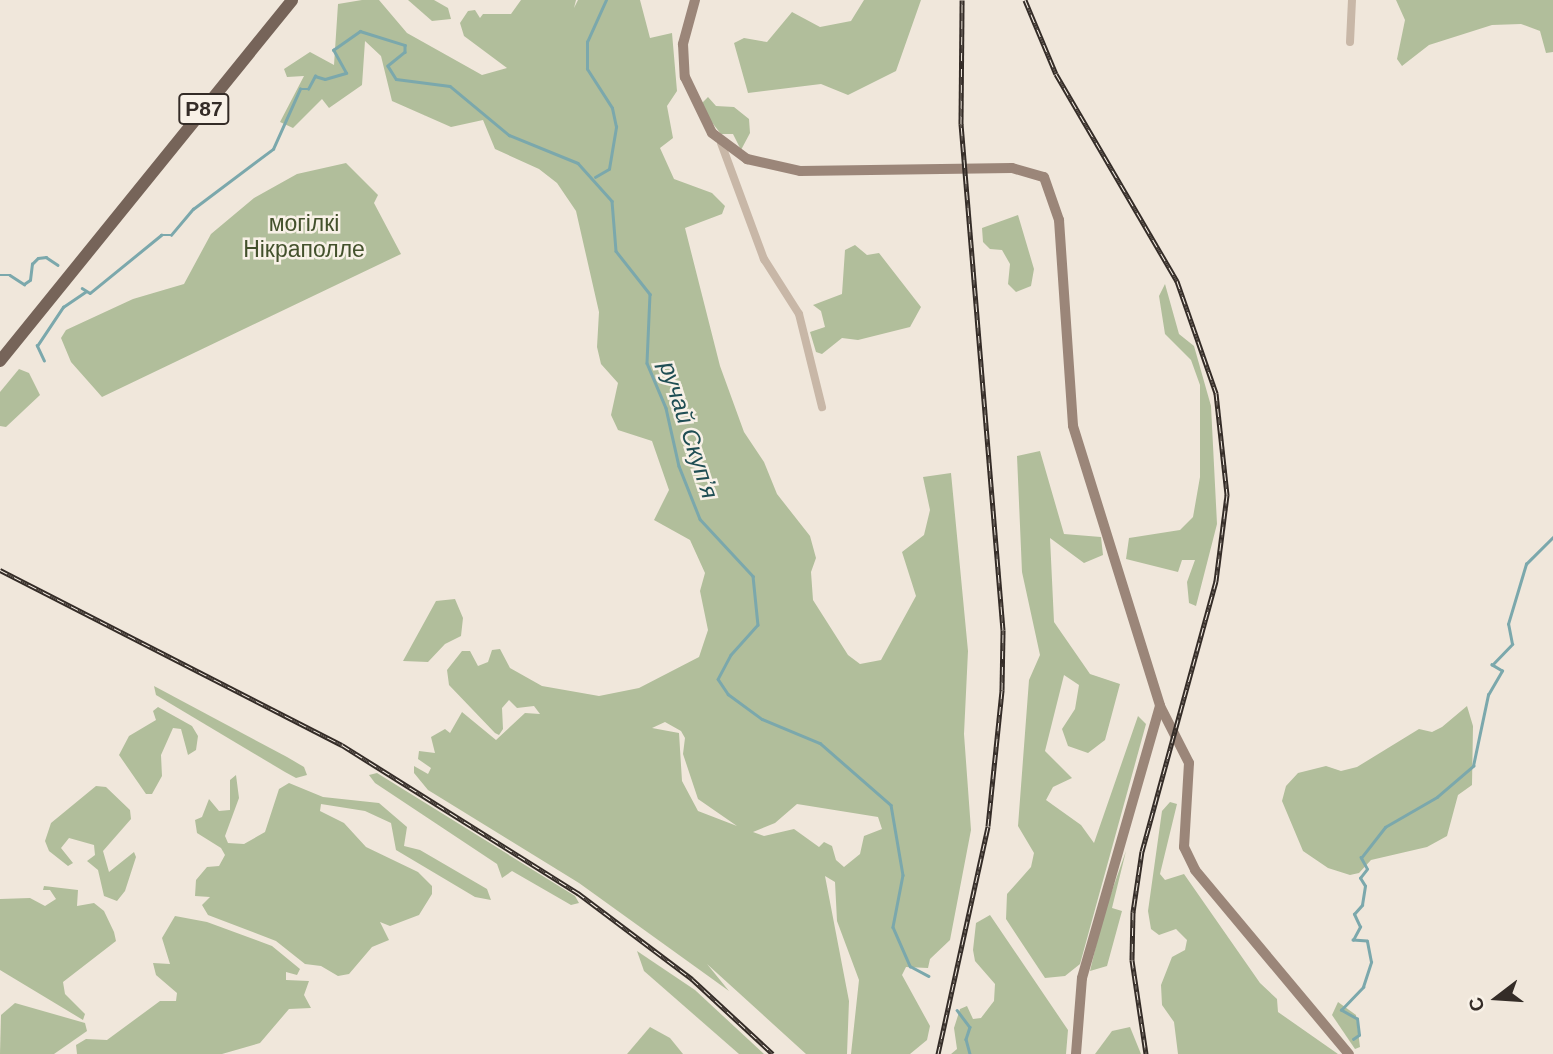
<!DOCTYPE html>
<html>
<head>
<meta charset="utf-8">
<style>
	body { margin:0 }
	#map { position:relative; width:1553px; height:1054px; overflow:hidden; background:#f0e7db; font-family:Helvetica,sans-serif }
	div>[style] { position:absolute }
	.green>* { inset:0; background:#b1be9b }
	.stream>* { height:2.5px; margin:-1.25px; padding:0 1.25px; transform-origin:1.25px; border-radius:1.25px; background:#7ba8ac }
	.street>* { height:8px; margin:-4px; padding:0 4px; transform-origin:4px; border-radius:4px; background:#c8b7a7 }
	.secondary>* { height:10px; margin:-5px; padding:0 5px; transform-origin:5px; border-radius:5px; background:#9b8679 }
	.primary>* { height:12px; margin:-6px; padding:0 6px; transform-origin:6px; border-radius:6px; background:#766459 }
	.rail>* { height:5px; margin-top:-2.5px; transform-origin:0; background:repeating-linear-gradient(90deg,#f8f1e7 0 8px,#342c27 0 16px); box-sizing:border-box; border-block:2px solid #342c27 }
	span { translate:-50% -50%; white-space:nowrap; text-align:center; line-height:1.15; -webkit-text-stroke:5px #f8f1e7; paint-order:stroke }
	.shield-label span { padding:2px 5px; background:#f8f1e7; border:2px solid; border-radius:5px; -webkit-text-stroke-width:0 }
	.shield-label { font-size:21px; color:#342c27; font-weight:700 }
	.park-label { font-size:23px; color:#43512c }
	.water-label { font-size:24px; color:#1f4e54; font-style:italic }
	.north { position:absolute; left:1462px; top:963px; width:70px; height:70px; -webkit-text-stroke:5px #f8f1e7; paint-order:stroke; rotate:253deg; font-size:19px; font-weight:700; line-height:28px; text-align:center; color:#342c27 }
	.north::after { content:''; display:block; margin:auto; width:24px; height:32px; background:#342c27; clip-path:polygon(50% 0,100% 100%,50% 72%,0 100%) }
</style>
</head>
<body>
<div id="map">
	<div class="green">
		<div style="clip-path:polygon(evenodd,362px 0,379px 0,407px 33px,482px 75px,507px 68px,464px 36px,460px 23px,468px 11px,475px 10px,480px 18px,483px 14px,511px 14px,521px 0,576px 0,574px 8px,578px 0,640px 0,650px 38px,672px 33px,677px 91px,667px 106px,673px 138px,660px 148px,674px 179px,712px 193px,725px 206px,722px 214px,685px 228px,720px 366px,744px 432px,764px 462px,777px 494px,810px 536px,816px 558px,811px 572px,813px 600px,848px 655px,860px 664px,881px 660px,916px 596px,902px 552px,924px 535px,930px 510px,923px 477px,951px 473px,968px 651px,964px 734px,971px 830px,950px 940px,930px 959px,928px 968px,906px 967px,902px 975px,930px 1026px,927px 1040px,910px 1054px,851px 1054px,859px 980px,837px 921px,835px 882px,825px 876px,849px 1001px,847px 1054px,806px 1054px,707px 964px,729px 991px,579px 883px,428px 790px,414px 773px,414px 766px,428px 774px,431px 768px,418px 759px,419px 751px,435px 753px,431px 737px,445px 729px,450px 733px,462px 712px,496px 740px,525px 713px,540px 714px,534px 706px,517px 708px,509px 700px,502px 708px,503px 729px,499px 735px,495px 733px,449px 685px,447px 670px,462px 651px,470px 651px,478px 666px,488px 662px,492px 650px,500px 649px,510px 668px,542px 686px,599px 696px,639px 688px,699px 657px,708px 630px,700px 591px,705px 573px,690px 540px,654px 520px,669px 490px,652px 441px,618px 430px,611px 415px,618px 383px,601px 364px,597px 347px,599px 312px,576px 211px,557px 183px,539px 169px,495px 149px,483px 120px,451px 127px,392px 101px,381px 56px,365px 41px,362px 85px,329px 108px,322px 99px,293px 128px,280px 122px,304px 76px,287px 77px,284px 69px,310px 52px,334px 65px,338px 4px,362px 0,665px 722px,681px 731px,685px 738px,683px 754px,698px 799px,737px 826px,698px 811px,682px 781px,679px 733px,652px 728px,665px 722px,362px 0,797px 804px,878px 817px,882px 829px,864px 836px,860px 854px,844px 867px,836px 860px,832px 846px,824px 842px,819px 847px,794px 829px,764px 836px,753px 832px,775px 823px,797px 804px)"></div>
		<div style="clip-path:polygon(408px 0,434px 0,448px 8px,451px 19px,432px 21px)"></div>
		<div style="clip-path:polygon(864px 0,921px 0,896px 71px,848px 95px,821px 84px,748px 93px,734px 43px,744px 38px,767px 42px,792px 12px,820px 27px,851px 21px)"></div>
		<div style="clip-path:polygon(1396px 0,1553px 0,1553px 52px,1546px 53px,1540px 31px,1521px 24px,1492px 25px,1429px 45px,1402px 66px,1397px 59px,1405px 20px)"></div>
		<div style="clip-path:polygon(708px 97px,716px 106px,734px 107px,749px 119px,750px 133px,741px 150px,733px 134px,721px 134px,710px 120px,702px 103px)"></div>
		<div style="clip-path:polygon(346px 163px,378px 195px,374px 203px,401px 254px,102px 397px,71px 362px,61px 338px,66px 330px,133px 299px,184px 284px,211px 234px,254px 198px,297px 174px)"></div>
		<div style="clip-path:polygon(1018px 215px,1034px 269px,1031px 286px,1016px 292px,1008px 284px,1010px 264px,1002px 250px,990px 249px,983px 242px,982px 228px)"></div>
		<div style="clip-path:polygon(855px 245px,867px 255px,879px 253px,921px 307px,910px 327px,858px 340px,842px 338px,822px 354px,816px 352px,810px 332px,825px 327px,821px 311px,813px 305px,842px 294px,845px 250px)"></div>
		<div style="clip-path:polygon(1165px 284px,1179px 334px,1194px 346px,1211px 406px,1217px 524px,1196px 606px,1189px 603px,1187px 582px,1195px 560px,1182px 560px,1178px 572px,1126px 559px,1129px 538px,1180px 530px,1193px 517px,1200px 477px,1200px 385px,1191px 360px,1165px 334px,1159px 296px)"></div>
		<div style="clip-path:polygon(19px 369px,29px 373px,40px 395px,6px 427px,0 426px,0 392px)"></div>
		<div style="clip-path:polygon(1040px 451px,1064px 534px,1101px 537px,1103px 555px,1084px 563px,1050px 538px,1054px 622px,1090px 674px,1120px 684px,1105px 740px,1088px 753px,1068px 746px,1062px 729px,1075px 709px,1079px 685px,1064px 675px,1045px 751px,1072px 778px,1053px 787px,1046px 800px,1081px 825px,1094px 843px,1138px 716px,1146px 724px,1080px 964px,1065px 976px,1045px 978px,1006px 919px,1007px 894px,1031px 867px,1034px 853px,1018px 826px,1029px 680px,1040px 655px,1022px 572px,1017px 456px)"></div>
		<div style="clip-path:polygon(455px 599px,463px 618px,461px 636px,445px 644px,428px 662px,403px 661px,436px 601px)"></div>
		<div style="clip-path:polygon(154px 686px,287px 757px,304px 767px,307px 775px,296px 778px,285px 772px,156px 695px)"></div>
		<div style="clip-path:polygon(1467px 706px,1473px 726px,1472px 785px,1458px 795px,1447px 836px,1427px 847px,1371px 860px,1359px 873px,1350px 875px,1328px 868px,1303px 851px,1282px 801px,1286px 786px,1298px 773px,1326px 766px,1341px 771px,1357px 767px,1419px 729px,1432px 732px,1442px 727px)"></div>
		<div style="clip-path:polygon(158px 707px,192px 726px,198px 736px,196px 750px,188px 755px,181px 729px,173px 728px,161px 755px,162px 776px,152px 794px,146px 794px,119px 755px,129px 736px,156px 720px,153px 711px)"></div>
		<div style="clip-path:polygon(377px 773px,575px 896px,579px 903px,571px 905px,512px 871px,502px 878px,497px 864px,375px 783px,369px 775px)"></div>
		<div style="clip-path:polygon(236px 775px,239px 798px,225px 836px,228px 843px,244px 844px,265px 832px,279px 789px,289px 783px,323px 797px,379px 803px,407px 827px,404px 846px,420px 850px,487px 889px,491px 900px,475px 897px,396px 850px,391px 823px,365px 811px,321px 804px,320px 811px,344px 823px,366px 847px,418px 872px,432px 886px,432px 894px,419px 915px,390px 926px,380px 922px,389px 940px,372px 947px,349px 974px,338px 976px,321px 966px,305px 964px,276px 941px,208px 915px,202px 905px,210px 897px,195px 896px,196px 880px,207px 867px,219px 866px,225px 855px,221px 848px,197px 833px,195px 820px,202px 817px,209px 799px,219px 811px,230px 810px,230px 780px)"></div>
		<div style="clip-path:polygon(96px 786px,106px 787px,130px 810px,131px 819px,103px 851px,109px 872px,134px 852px,136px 857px,125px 891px,117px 901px,104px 896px,98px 870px,87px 861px,95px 855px,94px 845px,69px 838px,61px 848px,73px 863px,68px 866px,49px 851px,45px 841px,51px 823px)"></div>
		<div style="clip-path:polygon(1170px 802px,1177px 804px,1160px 874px,1165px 880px,1184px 874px,1260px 983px,1277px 999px,1278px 1012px,1338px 1054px,1178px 1054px,1174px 1022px,1162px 1005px,1161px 985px,1172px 957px,1185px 950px,1187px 940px,1176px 929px,1159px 935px,1151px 929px,1148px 911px,1162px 811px)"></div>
		<div style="clip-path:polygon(1126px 851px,1112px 908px,1122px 911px,1107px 966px,1090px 971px,1103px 916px)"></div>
		<div style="clip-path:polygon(44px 886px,78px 890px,77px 906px,94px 903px,104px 911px,114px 932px,116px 941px,63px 982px,65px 994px,85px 1014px,83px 1020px,0 970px,0 899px,30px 898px,45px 906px,56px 899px,50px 890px,43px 890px)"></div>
		<div style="clip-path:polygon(990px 915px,1068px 1030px,1066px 1054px,951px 1054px,957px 1049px,954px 1028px,960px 1009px,967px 1006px,973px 1019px,981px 1018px,994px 1001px,995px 984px,975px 961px,973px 950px,976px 923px)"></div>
		<div style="clip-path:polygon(175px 916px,207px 922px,272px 946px,300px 969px,297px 975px,286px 972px,286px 980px,309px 981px,304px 995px,311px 1008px,289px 1009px,260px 1043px,222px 1054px,77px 1054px,76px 1045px,86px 1039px,107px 1040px,160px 1001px,176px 1001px,177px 993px,156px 975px,153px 963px,170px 964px,162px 938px)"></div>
		<div style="clip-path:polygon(637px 951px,695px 990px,764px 1054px,739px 1054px,644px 971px)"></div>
		<div style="clip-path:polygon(1338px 1002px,1356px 1015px,1360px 1047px,1355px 1049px,1332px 1015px)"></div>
		<div style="clip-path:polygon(15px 1003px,85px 1023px,87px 1031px,54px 1054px,0 1054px,1px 1015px)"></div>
		<div style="clip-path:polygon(650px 1027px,670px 1038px,683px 1054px,627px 1054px)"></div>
		<div style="clip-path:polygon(1130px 1027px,1141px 1054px,1095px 1054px,1112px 1031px)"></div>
	</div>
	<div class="stream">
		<div style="left:595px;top:177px;width:16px;rotate:-30deg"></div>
		<div style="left:609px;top:169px;width:43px;rotate:-80.5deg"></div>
		<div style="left:616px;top:127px;width:19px;rotate:-102deg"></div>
		<div style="left:612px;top:108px;width:46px;rotate:-122.7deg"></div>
		<div style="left:587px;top:69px;width:27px;rotate:-90deg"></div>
		<div style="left:587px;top:42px;width:46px;rotate:-65.7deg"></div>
		<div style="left:0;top:275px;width:10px"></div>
		<div style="left:10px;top:275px;width:17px;rotate:33deg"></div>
		<div style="left:24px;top:284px;width:7px;rotate:-34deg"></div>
		<div style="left:30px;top:280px;width:16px;rotate:-83deg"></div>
		<div style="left:32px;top:264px;width:8px;rotate:-45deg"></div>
		<div style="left:38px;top:258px;width:8px;rotate:-7deg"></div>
		<div style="left:46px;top:257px;width:14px;rotate:34deg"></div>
		<div style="left:82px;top:288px;width:9px;rotate:32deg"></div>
		<div style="left:90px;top:293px;width:92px;rotate:-39.2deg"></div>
		<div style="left:161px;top:235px;width:10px"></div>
		<div style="left:171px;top:235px;width:34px;rotate:-50deg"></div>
		<div style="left:193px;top:209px;width:100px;rotate:-36.9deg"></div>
		<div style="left:273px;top:149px;width:66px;rotate:-65.8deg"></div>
		<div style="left:300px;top:89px;width:8px"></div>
		<div style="left:308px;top:89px;width:15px;rotate:-62deg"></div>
		<div style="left:315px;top:76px;width:10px;rotate:17deg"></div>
		<div style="left:325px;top:79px;width:22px;rotate:-16deg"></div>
		<div style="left:346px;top:73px;width:26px;rotate:-119deg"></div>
		<div style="left:333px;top:50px;width:33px;rotate:-35deg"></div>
		<div style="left:360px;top:31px;width:47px;rotate:17.3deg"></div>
		<div style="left:405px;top:45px;width:7px;rotate:90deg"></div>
		<div style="left:405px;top:52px;width:22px;rotate:141deg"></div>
		<div style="left:388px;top:66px;width:15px;rotate:58deg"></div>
		<div style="left:396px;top:79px;width:54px;rotate:7.4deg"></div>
		<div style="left:450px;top:86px;width:77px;rotate:39.7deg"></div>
		<div style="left:509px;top:135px;width:74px;rotate:22.1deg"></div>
		<div style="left:578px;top:163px;width:51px;rotate:48.2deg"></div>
		<div style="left:612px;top:201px;width:50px;rotate:85.4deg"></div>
		<div style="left:616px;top:251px;width:55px;rotate:51.7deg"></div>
		<div style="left:650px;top:294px;width:69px;rotate:92.5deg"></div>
		<div style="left:647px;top:363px;width:49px;rotate:67.1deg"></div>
		<div style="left:666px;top:408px;width:59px;rotate:77.4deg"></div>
		<div style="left:679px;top:466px;width:57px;rotate:68.4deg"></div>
		<div style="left:700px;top:519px;width:78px;rotate:47.1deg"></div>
		<div style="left:753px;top:576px;width:49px;rotate:84.2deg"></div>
		<div style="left:758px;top:625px;width:40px;rotate:132deg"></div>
		<div style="left:731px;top:655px;width:27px;rotate:118deg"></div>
		<div style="left:718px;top:679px;width:18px;rotate:56deg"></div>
		<div style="left:728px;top:694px;width:42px;rotate:36.3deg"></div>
		<div style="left:762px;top:719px;width:63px;rotate:22.5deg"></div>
		<div style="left:820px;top:743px;width:94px;rotate:41.1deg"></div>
		<div style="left:891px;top:805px;width:71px;rotate:80.3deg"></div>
		<div style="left:903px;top:875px;width:53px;rotate:100.9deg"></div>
		<div style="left:893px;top:927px;width:43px;rotate:66.4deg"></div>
		<div style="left:910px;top:966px;width:21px;rotate:28deg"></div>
		<div style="left:44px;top:361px;width:17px;rotate:-115deg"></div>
		<div style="left:37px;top:346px;width:47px;rotate:-56.3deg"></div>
		<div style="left:63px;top:307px;width:27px;rotate:-34deg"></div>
		<div style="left:957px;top:1010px;width:21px;rotate:53deg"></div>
		<div style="left:970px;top:1027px;width:13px;rotate:108deg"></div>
		<div style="left:966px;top:1039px;width:16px;rotate:75deg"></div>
		<div style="left:1353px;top:1039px;width:7px;rotate:-34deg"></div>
		<div style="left:1359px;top:1035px;width:16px;rotate:-97deg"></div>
		<div style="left:1357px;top:1019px;width:18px;rotate:-151deg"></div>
		<div style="left:1341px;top:1010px;width:32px;rotate:-46deg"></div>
		<div style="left:1363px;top:987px;width:26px;rotate:-72deg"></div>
		<div style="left:1371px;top:962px;width:21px;rotate:-101deg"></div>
		<div style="left:1367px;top:941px;width:14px;rotate:-176deg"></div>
		<div style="left:1353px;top:940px;width:15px;rotate:-62deg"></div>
		<div style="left:1360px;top:927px;width:14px;rotate:-115deg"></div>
		<div style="left:1354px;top:914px;width:12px;rotate:-48deg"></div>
		<div style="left:1362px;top:905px;width:19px;rotate:-81deg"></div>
		<div style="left:1365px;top:886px;width:9px;rotate:-122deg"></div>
		<div style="left:1360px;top:878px;width:11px;rotate:-52deg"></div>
		<div style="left:1367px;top:869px;width:13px;rotate:-119deg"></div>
		<div style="left:1361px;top:858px;width:39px;rotate:-52deg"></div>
		<div style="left:1385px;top:827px;width:60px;rotate:-30deg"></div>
		<div style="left:1437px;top:797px;width:48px;rotate:-40.7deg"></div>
		<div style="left:1473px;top:766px;width:73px;rotate:-78.1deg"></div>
		<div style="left:1488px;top:695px;width:28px;rotate:-60deg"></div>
		<div style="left:1502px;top:671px;width:12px;rotate:-149deg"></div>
		<div style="left:1492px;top:665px;width:29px;rotate:-46deg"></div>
		<div style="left:1512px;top:644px;width:20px;rotate:-101deg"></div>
		<div style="left:1508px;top:624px;width:63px;rotate:-73.3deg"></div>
		<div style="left:1526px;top:564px;width:38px;rotate:-45deg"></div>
	</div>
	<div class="street">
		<div style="left:1350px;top:42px;width:42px;rotate:-87.3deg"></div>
		<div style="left:721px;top:143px;width:124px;rotate:69.7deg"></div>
		<div style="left:764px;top:259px;width:65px;rotate:57.5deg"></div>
		<div style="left:799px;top:314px;width:96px;rotate:76.1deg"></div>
	</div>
	<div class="secondary">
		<div style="left:695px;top:0;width:46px;rotate:105.3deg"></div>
		<div style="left:683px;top:44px;width:33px;rotate:87deg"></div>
		<div style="left:685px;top:77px;width:62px;rotate:64.3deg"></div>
		<div style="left:712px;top:133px;width:44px;rotate:36.6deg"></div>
		<div style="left:747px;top:159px;width:54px;rotate:12.8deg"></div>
		<div style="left:800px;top:171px;width:212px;rotate:-0.8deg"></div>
		<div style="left:1012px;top:168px;width:33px;rotate:16deg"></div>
		<div style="left:1044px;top:177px;width:46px;rotate:70.8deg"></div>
		<div style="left:1059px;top:220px;width:206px;rotate:86.1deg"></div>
		<div style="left:1073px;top:426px;width:293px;rotate:72.7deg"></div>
		<div style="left:1160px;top:706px;width:64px;rotate:63deg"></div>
		<div style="left:1189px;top:763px;width:84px;rotate:93.4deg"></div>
		<div style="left:1184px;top:847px;width:25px;rotate:64deg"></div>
		<div style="left:1195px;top:870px;width:240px;rotate:50.1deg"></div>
		<div style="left:1076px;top:1054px;width:76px;rotate:-85.5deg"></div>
		<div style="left:1082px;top:978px;width:283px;rotate:-74deg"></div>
	</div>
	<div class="primary">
		<div style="left:0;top:361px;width:464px;rotate:-51deg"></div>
	</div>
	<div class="rail">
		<div style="left:1025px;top:0;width:80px;rotate:67.3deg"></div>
		<div style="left:1056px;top:74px;width:240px;rotate:59.7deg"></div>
		<div style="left:1177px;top:281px;width:119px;rotate:70.8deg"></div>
		<div style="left:1216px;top:393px;width:103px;rotate:83.8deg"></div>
		<div style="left:1227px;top:495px;width:87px;rotate:97.3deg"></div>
		<div style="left:1216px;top:581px;width:280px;rotate:105.3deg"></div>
		<div style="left:1142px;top:851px;width:62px;rotate:98.4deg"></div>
		<div style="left:1133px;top:912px;width:48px;rotate:91.2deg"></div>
		<div style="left:1132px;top:960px;width:95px;rotate:81.5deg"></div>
		<div style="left:0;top:570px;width:384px;rotate:27.1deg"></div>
		<div style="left:342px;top:745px;width:279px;rotate:32.1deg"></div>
		<div style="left:578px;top:893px;width:143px;rotate:37deg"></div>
		<div style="left:692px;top:979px;width:110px;rotate:42.8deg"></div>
		<div style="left:938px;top:1054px;width:233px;rotate:-77.6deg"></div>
		<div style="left:988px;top:826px;width:137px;rotate:-84.1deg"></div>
		<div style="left:1002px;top:690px;width:60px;rotate:-89deg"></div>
		<div style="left:1003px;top:630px;width:508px;rotate:-94.74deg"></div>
		<div style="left:961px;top:124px;width:124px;rotate:-89.5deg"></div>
	</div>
	<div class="shield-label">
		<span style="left:204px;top:109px">Р87</span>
	</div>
	<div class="park-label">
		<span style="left:304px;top:236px">могілкі<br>Нікраполле</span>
	</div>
	<div class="water-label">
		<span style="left:689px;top:430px;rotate:72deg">ручай Скупʼя</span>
	</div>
	<div class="north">С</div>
</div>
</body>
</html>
